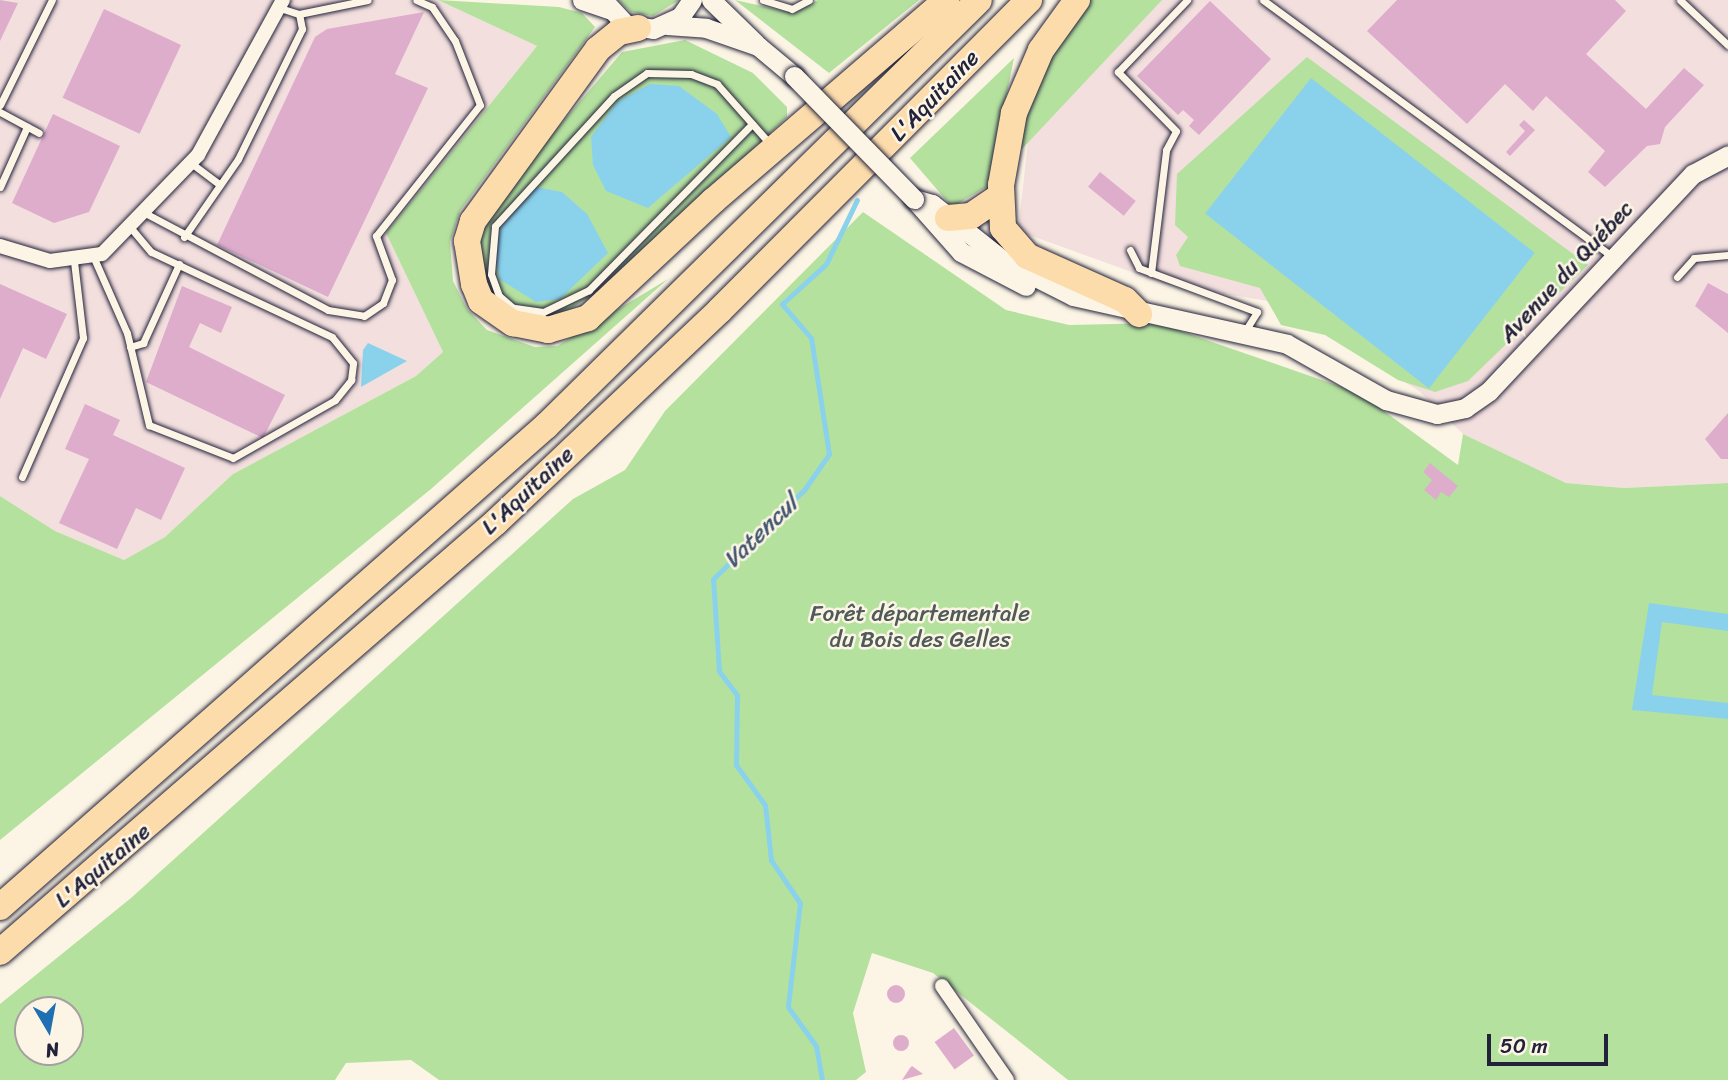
<!DOCTYPE html>
<html>
<head>
<meta charset="utf-8">
<style>
	body { margin:0 }
	#map { position:relative; width:1728px; height:1080px; overflow:hidden; background:#fcf5e5; font-family:Sriracha,sans-serif }
	div>[style] { position:absolute }
	.built>* { inset:0; background:#f3dfde }
	.green>* { inset:0; background:#b5e19f }
	.water>* { inset:0; background:#8ad2eb; transform-origin:0 0 }
	.stream>* { height:5px; margin:-2.5px; padding:0 2.5px; transform-origin:2.5px; border-radius:2.5px; background:#8ad2eb }
	.building>* { inset:0; background:#deadcc; transform-origin:0 0 }
	.round { border-radius:50% }
	.roads { filter:drop-shadow(0 0 2px #22223b) drop-shadow(0 0 2px #22223b) }
	.lane>* { height:7px; margin:-3.5px; padding:0 3.5px; transform-origin:3.5px; border-radius:3.5px; background:#fcf5e5 }
	.street>* { height:14px; margin:-7px; padding:0 7px; transform-origin:7px; border-radius:7px; background:#fcf5e5 }
	.secondary>* { height:19px; margin:-9.5px; padding:0 9.5px; transform-origin:9.5px; border-radius:9.5px; background:#fcf5e5 }
	.highway>* { height:26px; margin:-13px; padding:0 13px; transform-origin:13px; border-radius:13px; background:#fddcac }
	.bridges { filter:drop-shadow(0 0 2px #22223b) drop-shadow(0 0 2px #22223b) }
	.secondary-bridge>* { height:19px; margin:-9.5px; padding:0 9.5px; transform-origin:9.5px; border-radius:9.5px; background:#fcf5e5 }
	span { translate:-50% -50%; white-space:nowrap; text-align:center; line-height:1.15; -webkit-text-stroke:5px #fcf5e5; paint-order:stroke }
	.street-label { font-size:23px; color:#22223b }
	.park-label { font-size:23px; color:#4e5b59 }
	.water-label { font-size:24px; color:#415770; font-style:italic }
	.north { position:absolute; left:14px; top:996px; width:70px; height:70px; box-sizing:border-box; background:#fcf5e5; border:2px solid #a5a1a1; border-radius:50%; rotate:170deg; font-size:19px; font-weight:700; line-height:28px; text-align:center; color:#22223b }
	.north::after { content:''; display:block; margin:auto; width:24px; height:32px; background:#1f6fb2; clip-path:polygon(50% 0,100% 100%,50% 72%,0 100%) }
	.scale { position:absolute; left:1487px; top:1034px; width:121px; height:32px; box-sizing:border-box; border:4px solid #22223b; border-top:0; padding-left:9px; font-size:21px; line-height:24px; white-space:nowrap; color:#22223b; -webkit-text-stroke:5px #fcf5e5; paint-order:stroke }
</style>
</head>
<body>
<div id="map">
	<div class="built">
		<div style="clip-path:polygon(0 0,438px 0,537px 46px,386px 233px,443px 352px,416px 376px,233px 474px,165px 537px,124px 560px,55px 531px,0 496px)"></div>
		<div style="clip-path:polygon(1161px 0,1728px 0,1728px 483px,1624px 488px,1566px 483px,1463px 434px,1419px 391px,1279px 303px,1165px 284px,1018px 231px,1028px 142px)"></div>
	</div>
	<div class="green">
		<div style="clip-path:polygon(438px 0,559px 7px,582px 13px,595px 27px,460px 211px,450px 242px,453px 281px,467px 309px,487px 330px,535px 347px,557px 346px,668px 279px,431px 489px,0 840px,0 496px,55px 531px,124px 560px,165px 537px,233px 474px,416px 376px,443px 352px,386px 233px,537px 46px)"></div>
		<div style="clip-path:polygon(618px 0,679px 0,653px 16px,631px 12px)"></div>
		<div style="clip-path:polygon(735px 0,793px 13px,818px 0,919px 0,829px 73px)"></div>
		<div style="clip-path:polygon(1089px 0,1162px 0,1022px 149px,1020px 133px,1042px 69px)"></div>
		<div style="clip-path:polygon(685px 40px,753px 73px,787px 107px,787px 117px,609px 283px,571px 309px,537px 319px,488px 296px,475px 240px,489px 209px,622px 52px)"></div>
		<div style="clip-path:polygon(1307px 57px,1588px 265px,1468px 381px,1435px 392px,1398px 380px,1325px 335px,1281px 325px,1260px 288px,1180px 266px,1176px 255px,1188px 237px,1175px 225px,1177px 174px)"></div>
		<div style="clip-path:polygon(1014px 58px,988px 186px,952px 207px,910px 158px)"></div>
		<div style="clip-path:polygon(evenodd,863px 212px,1006px 310px,1069px 325px,1157px 323px,1270px 362px,1359px 393px,1458px 465px,1463px 434px,1566px 483px,1624px 488px,1728px 483px,1728px 1080px,1068px 1080px,933px 973px,872px 953px,853px 1013px,866px 1072px,856px 1080px,439px 1080px,411px 1060px,346px 1063px,335px 1080px,0 1080px,0 1004px,131px 898px,573px 499px,625px 470px,665px 411px,863px 212px,28px 1010px,70px 1010px,70px 1052px,28px 1052px,28px 1010px)"></div>
	</div>
	<div class="water">
		<div style="left:1311px;top:78px;width:284px;height:172px;rotate:38deg"></div>
		<div style="clip-path:polygon(650px 84px,679px 86px,717px 114px,731px 137px,648px 208px,606px 191px,593px 165px,591px 137px,617px 102px)"></div>
		<div style="clip-path:polygon(536px 187px,562px 192px,587px 214px,608px 253px,560px 299px,536px 302px,499px 279px,494px 249px,502px 224px)"></div>
		<div style="clip-path:polygon(368px 343px,407px 361px,361px 387px,363px 350px)"></div>
		<div style="clip-path:polygon(1649px 603px,1728px 614px,1728px 631px,1662px 622px,1652px 695px,1728px 703px,1728px 719px,1632px 710px)"></div>
	</div>
	<div class="stream">
		<div style="left:788px;top:1006px;width:104px;rotate:-83.4deg"></div>
		<div style="left:800px;top:903px;width:52px;rotate:-124deg"></div>
		<div style="left:771px;top:860px;width:55px;rotate:-96.2deg"></div>
		<div style="left:765px;top:805px;width:49px;rotate:-125.9deg"></div>
		<div style="left:736px;top:765px;width:70px;rotate:-89.2deg"></div>
		<div style="left:737px;top:695px;width:30px;rotate:-127deg"></div>
		<div style="left:719px;top:671px;width:92px;rotate:-93.7deg"></div>
		<div style="left:713px;top:579px;width:127px;rotate:-44.4deg"></div>
		<div style="left:804px;top:490px;width:44px;rotate:-55.2deg"></div>
		<div style="left:829px;top:454px;width:117px;rotate:-98.8deg"></div>
		<div style="left:811px;top:338px;width:45px;rotate:-130.5deg"></div>
		<div style="left:782px;top:304px;width:59px;rotate:-42.3deg"></div>
		<div style="left:826px;top:264px;width:71px;rotate:-64.2deg"></div>
		<div style="left:788px;top:1007px;width:48px;rotate:54.3deg"></div>
		<div style="left:816px;top:1046px;width:35px;rotate:80deg"></div>
	</div>
	<div class="building">
		<div style="clip-path:polygon(0 0,18px 3px,0 41px)"></div>
		<div style="clip-path:polygon(1397px 0,1615px 0,1626px 11px,1586px 54px,1646px 109px,1684px 68px,1704px 85px,1665px 127px,1660px 144px,1647px 146px,1605px 187px,1588px 172px,1605px 151px,1546px 96px,1533px 111px,1505px 84px,1467px 124px,1367px 31px)"></div>
		<div style="clip-path:polygon(1210px 1px,1271px 59px,1199px 135px,1189px 126px,1194px 120px,1183px 110px,1178px 115px,1137px 76px)"></div>
		<div style="left:104px;top:9px;width:85px;height:98px;rotate:25deg"></div>
		<div style="clip-path:polygon(424px 12px,395px 74px,428px 88px,328px 297px,217px 245px,315px 37px,327px 29px)"></div>
		<div style="clip-path:polygon(53px 114px,120px 146px,89px 212px,54px 223px,12px 203px)"></div>
		<div style="clip-path:polygon(1524px 120px,1535px 130px,1510px 156px,1506px 152px,1525px 131px,1519px 125px)"></div>
		<div style="left:1100px;top:172px;width:46px;height:19px;rotate:39deg"></div>
		<div style="clip-path:polygon(1708px 283px,1728px 294px,1728px 333px,1695px 306px)"></div>
		<div style="clip-path:polygon(0 284px,67px 314px,46px 359px,23px 348px,0 399px)"></div>
		<div style="clip-path:polygon(182px 286px,232px 307px,221px 333px,200px 323px,189px 347px,285px 395px,263px 438px,146px 382px)"></div>
		<div style="clip-path:polygon(85px 404px,120px 420px,113px 435px,185px 468px,161px 520px,136px 508px,117px 549px,59px 523px,89px 459px,65px 449px)"></div>
		<div style="clip-path:polygon(1728px 413px,1728px 459px,1721px 459px,1705px 439px)"></div>
		<div style="clip-path:polygon(1430px 463px,1458px 486px,1449px 497px,1441px 492px,1436px 500px,1424px 490px,1432px 480px,1423px 472px)"></div>
		<div class="round" style="left:887px;top:985px;width:18px;height:18px"></div>
		<div style="left:954px;top:1028px;width:34px;height:24px;rotate:54deg"></div>
		<div class="round" style="left:893px;top:1035px;width:16px;height:16px"></div>
		<div style="clip-path:polygon(912px 1066px,923px 1074px,902px 1080px,910px 1068px)"></div>
	</div>
	<div class="roads">
		<div class="lane">
			<div style="left:763px;top:0;width:30px;rotate:17deg"></div>
			<div style="left:792px;top:9px;width:19px;rotate:-28deg"></div>
			<div style="left:1263px;top:0;width:433px;rotate:36.3deg"></div>
			<div style="left:1680px;top:0;width:66px;rotate:43.2deg"></div>
			<div style="left:280px;top:8px;width:20px;rotate:18deg"></div>
			<div style="left:299px;top:14px;width:70px;rotate:-11.5deg"></div>
			<div style="left:0;top:105px;width:117px;rotate:-63.7deg"></div>
			<div style="left:0;top:112px;width:44px;rotate:28.3deg"></div>
			<div style="left:752px;top:124px;width:233px;rotate:134.5deg"></div>
			<div style="left:589px;top:290px;width:51px;rotate:154.4deg"></div>
			<div style="left:543px;top:312px;width:30px;rotate:-172deg"></div>
			<div style="left:513px;top:308px;width:18px;rotate:-139deg"></div>
			<div style="left:499px;top:296px;width:23px;rotate:-110deg"></div>
			<div style="left:491px;top:274px;width:48px;rotate:-85.2deg"></div>
			<div style="left:495px;top:226px;width:176px;rotate:-47.5deg"></div>
			<div style="left:614px;top:96px;width:40px;rotate:-34.9deg"></div>
			<div style="left:647px;top:73px;width:44px;rotate:1.3deg"></div>
			<div style="left:691px;top:74px;width:28px;rotate:21deg"></div>
			<div style="left:717px;top:84px;width:81px;rotate:48.5deg"></div>
			<div style="left:191px;top:163px;width:36px;rotate:37deg"></div>
			<div style="left:0;top:187px;width:66px;rotate:-65.8deg"></div>
			<div style="left:145px;top:213px;width:207px;rotate:27.9deg"></div>
			<div style="left:328px;top:310px;width:36px;rotate:9deg"></div>
			<div style="left:364px;top:316px;width:23px;rotate:-34deg"></div>
			<div style="left:383px;top:303px;width:25px;rotate:-69deg"></div>
			<div style="left:392px;top:280px;width:47px;rotate:-110deg"></div>
			<div style="left:376px;top:236px;width:167px;rotate:-51.6deg"></div>
			<div style="left:480px;top:105px;width:69px;rotate:-111.3deg"></div>
			<div style="left:455px;top:41px;width:41px;rotate:-124.1deg"></div>
			<div style="left:432px;top:7px;width:17px;rotate:-156deg"></div>
			<div style="left:184px;top:237px;width:95px;rotate:-55.3deg"></div>
			<div style="left:238px;top:159px;width:145px;rotate:-63.8deg"></div>
			<div style="left:302px;top:29px;width:15px;rotate:-101deg"></div>
			<div style="left:1130px;top:250px;width:20px;rotate:63deg"></div>
			<div style="left:1139px;top:268px;width:126px;rotate:20.4deg"></div>
			<div style="left:1257px;top:312px;width:25px;rotate:122deg"></div>
			<div style="left:93px;top:256px;width:84px;rotate:66.2deg"></div>
			<div style="left:127px;top:333px;width:95px;rotate:76.6deg"></div>
			<div style="left:149px;top:425px;width:90px;rotate:21.4deg"></div>
			<div style="left:233px;top:458px;width:117px;rotate:-29.6deg"></div>
			<div style="left:335px;top:400px;width:26px;rotate:-51deg"></div>
			<div style="left:351px;top:380px;width:17px;rotate:-83deg"></div>
			<div style="left:353px;top:363px;width:33px;rotate:-129deg"></div>
			<div style="left:332px;top:337px;width:200px;rotate:-154.8deg"></div>
			<div style="left:151px;top:252px;width:33px;rotate:-130deg"></div>
			<div style="left:1151px;top:273px;width:124px;rotate:-83deg"></div>
			<div style="left:1166px;top:150px;width:21px;rotate:-62deg"></div>
			<div style="left:1176px;top:131px;width:83px;rotate:-134.5deg"></div>
			<div style="left:1118px;top:72px;width:100px;rotate:-46.2deg"></div>
			<div style="left:1677px;top:277px;width:25px;rotate:-48deg"></div>
			<div style="left:1694px;top:258px;width:34px;rotate:-5deg"></div>
			<div style="left:130px;top:347px;width:14px;rotate:-17deg"></div>
			<div style="left:143px;top:343px;width:87px;rotate:-65.5deg"></div>
			<div style="left:22px;top:477px;width:152px;rotate:-66.3deg"></div>
			<div style="left:83px;top:338px;width:78px;rotate:-96.7deg"></div>
		</div>
		<div class="street">
			<div style="left:0;top:246px;width:52px;rotate:16.7deg"></div>
			<div style="left:50px;top:261px;width:52px;rotate:-7.7deg"></div>
			<div style="left:102px;top:254px;width:138px;rotate:-45.9deg"></div>
			<div style="left:198px;top:155px;width:177px;rotate:-61.3deg"></div>
			<div style="left:942px;top:986px;width:114px;rotate:55.3deg"></div>
		</div>
		<div class="secondary">
			<div style="left:582px;top:0;width:28px;rotate:19deg"></div>
			<div style="left:603px;top:0;width:34px;rotate:47deg"></div>
			<div style="left:626px;top:25px;width:27px;rotate:8deg"></div>
			<div style="left:653px;top:29px;width:30px;rotate:-24deg"></div>
			<div style="left:680px;top:17px;width:21px;rotate:-55deg"></div>
			<div style="left:711px;top:0;width:62px;rotate:44.3deg"></div>
			<div style="left:667px;top:25px;width:39px;rotate:4deg"></div>
			<div style="left:706px;top:28px;width:55px;rotate:19.1deg"></div>
			<div style="left:758px;top:46px;width:47px;rotate:39.8deg"></div>
			<div style="left:914px;top:199px;width:19px;rotate:16deg"></div>
			<div style="left:932px;top:204px;width:92px;rotate:38.4deg"></div>
			<div style="left:1004px;top:261px;width:77px;rotate:26.9deg"></div>
			<div style="left:1073px;top:296px;width:219px;rotate:12.6deg"></div>
			<div style="left:1287px;top:344px;width:114px;rotate:29.5deg"></div>
			<div style="left:1386px;top:400px;width:53px;rotate:15.4deg"></div>
			<div style="left:1437px;top:414px;width:29px;rotate:-12deg"></div>
			<div style="left:1465px;top:408px;width:29px;rotate:-35deg"></div>
			<div style="left:1489px;top:391px;width:298px;rotate:-46.8deg"></div>
			<div style="left:1693px;top:174px;width:40px;rotate:-28deg"></div>
			<div style="left:914px;top:199px;width:71px;rotate:48.4deg"></div>
			<div style="left:961px;top:252px;width:73px;rotate:27.6deg"></div>
		</div>
		<div class="highway">
			<div style="left:1077px;top:0;width:62px;rotate:125.8deg"></div>
			<div style="left:1041px;top:50px;width:69px;rotate:113.2deg"></div>
			<div style="left:1014px;top:113px;width:73px;rotate:100.2deg"></div>
			<div style="left:1001px;top:185px;width:43px;rotate:87.3deg"></div>
			<div style="left:1003px;top:228px;width:37px;rotate:49deg"></div>
			<div style="left:1027px;top:256px;width:107px;rotate:24.2deg"></div>
			<div style="left:1125px;top:300px;width:20px;rotate:45deg"></div>
			<div style="left:638px;top:28px;width:19px;rotate:168deg"></div>
			<div style="left:619px;top:32px;width:27px;rotate:141deg"></div>
			<div style="left:598px;top:49px;width:213px;rotate:126deg"></div>
			<div style="left:473px;top:221px;width:21px;rotate:107deg"></div>
			<div style="left:467px;top:241px;width:44px;rotate:80.8deg"></div>
			<div style="left:474px;top:284px;width:18px;rotate:68deg"></div>
			<div style="left:481px;top:301px;width:39px;rotate:35deg"></div>
			<div style="left:513px;top:323px;width:36px;rotate:11deg"></div>
			<div style="left:548px;top:330px;width:42px;rotate:-16.7deg"></div>
			<div style="left:588px;top:318px;width:171px;rotate:-43.1deg"></div>
			<div style="left:713px;top:201px;width:308px;rotate:-40.7deg"></div>
			<div style="left:948px;top:218px;width:23px;rotate:-5deg"></div>
			<div style="left:971px;top:216px;width:36px;rotate:-34deg"></div>
			<div style="left:0;top:907px;width:728px;rotate:-41.38deg"></div>
			<div style="left:546px;top:426px;width:607px;rotate:-44.53deg"></div>
			<div style="left:0;top:952px;width:656px;rotate:-40.92deg"></div>
			<div style="left:496px;top:522px;width:308px;rotate:-43.4deg"></div>
			<div style="left:720px;top:310px;width:438px;rotate:-45.1deg"></div>
		</div>
	</div>
	<div class="bridges">
		<div class="secondary-bridge">
			<div style="left:794px;top:76px;width:172px;rotate:45.7deg"></div>
		</div>
	</div>
	<div class="street-label">
		<span style="left:935px;top:96px;rotate:-46deg">L'Aquitaine</span>
		<span style="left:1567px;top:272px;rotate:-47deg">Avenue du Québec</span>
		<span style="left:528px;top:491px;rotate:-43deg">L'Aquitaine</span>
		<span style="left:103px;top:866px;rotate:-40deg">L'Aquitaine</span>
	</div>
	<div class="park-label">
		<span style="left:920px;top:627px">Forêt départementale<br>du Bois des Gelles</span>
	</div>
	<div class="water-label">
		<span style="left:761px;top:532px;rotate:-44deg">Vatencul</span>
	</div>
	<div class="north">N</div>
	<div class="scale">50 m</div>
</div>
</body>
</html>
